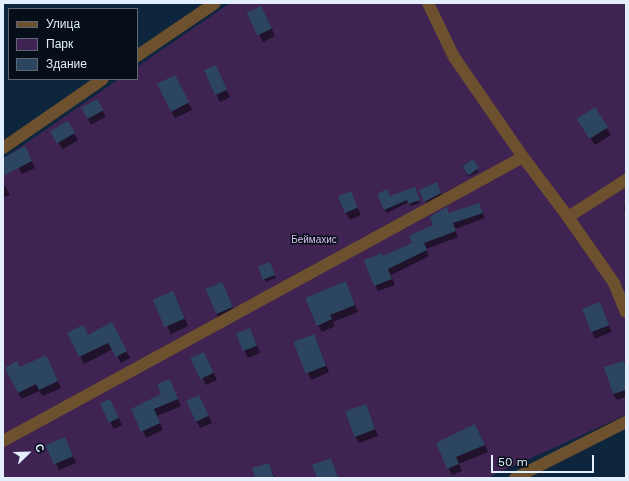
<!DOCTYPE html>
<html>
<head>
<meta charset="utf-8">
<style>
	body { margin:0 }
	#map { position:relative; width:629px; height:481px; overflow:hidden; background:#0d263e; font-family:"Work Sans",sans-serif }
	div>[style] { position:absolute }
	.green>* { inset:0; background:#3f2352 }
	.shadow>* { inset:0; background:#0007; transform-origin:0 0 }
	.building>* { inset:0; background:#2c4661; transform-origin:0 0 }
	.street>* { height:12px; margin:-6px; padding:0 6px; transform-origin:6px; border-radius:6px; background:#6d502e }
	span { translate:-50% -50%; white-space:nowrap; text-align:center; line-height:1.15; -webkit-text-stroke:3px #050e19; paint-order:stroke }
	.park-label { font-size:10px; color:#dbc2ef }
	.frame { position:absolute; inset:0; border:4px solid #e3effc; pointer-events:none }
	.legend { position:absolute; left:8px; top:8px; width:130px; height:72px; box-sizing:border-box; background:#050e19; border:1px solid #5e6874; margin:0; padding:5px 7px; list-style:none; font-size:12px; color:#e3effc }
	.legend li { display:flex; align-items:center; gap:8px; height:20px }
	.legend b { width:20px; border:1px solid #5e6874 }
	.north { position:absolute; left:8px; top:433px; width:40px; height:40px; -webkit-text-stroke:3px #050e19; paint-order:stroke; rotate:67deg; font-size:11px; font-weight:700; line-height:16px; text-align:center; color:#e3effc }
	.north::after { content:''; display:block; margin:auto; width:14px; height:18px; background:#e3effc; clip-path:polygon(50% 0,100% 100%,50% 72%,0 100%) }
	.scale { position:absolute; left:491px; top:455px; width:103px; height:18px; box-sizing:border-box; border:2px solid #e3effc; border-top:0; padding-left:5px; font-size:12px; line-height:14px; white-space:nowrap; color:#e3effc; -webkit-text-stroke:3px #050e19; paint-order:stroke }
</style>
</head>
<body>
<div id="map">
	<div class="green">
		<div style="clip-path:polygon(230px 3px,626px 3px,626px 415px,487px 478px,3px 478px,3px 159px,119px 79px,137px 79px,137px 67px)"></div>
	</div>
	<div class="shadow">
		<div style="clip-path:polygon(265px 14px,275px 36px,263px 42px,259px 35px)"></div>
		<div style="clip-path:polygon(205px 72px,219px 73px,230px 97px,220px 102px)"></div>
		<div style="clip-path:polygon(178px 83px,192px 110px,175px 118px,171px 111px)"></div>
		<div style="left:97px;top:100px;width:19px;height:17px;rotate:62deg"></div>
		<div style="clip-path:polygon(595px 109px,611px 135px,595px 145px,582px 126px)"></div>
		<div style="left:68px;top:123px;width:20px;height:18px;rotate:60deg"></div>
		<div style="clip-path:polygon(12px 154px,28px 154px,35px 168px,22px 174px)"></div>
		<div style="left:473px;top:160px;width:13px;height:12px;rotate:63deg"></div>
		<div style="clip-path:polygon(3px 182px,10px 195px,3px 198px)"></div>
		<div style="clip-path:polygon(438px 186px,442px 196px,427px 205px,421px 191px)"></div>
		<div style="clip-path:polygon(416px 191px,420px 203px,411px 206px,409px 202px,387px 213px,385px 210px,390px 197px)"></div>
		<div style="clip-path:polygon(351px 193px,361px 215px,350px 220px,346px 213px)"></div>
		<div style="clip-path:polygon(479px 204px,485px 218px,455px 229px,458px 237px,426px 249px,429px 256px,391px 275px,395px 285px,378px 291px,366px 261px,383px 257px,413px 243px,434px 226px,447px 208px,450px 214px)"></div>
		<div style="clip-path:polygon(626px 206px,626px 213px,623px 207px)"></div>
		<div style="clip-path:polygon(271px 266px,276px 278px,266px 282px,264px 279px)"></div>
		<div style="clip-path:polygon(346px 282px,358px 312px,333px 322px,335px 326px,322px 332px,318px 325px)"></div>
		<div style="clip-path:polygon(225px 290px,236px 314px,220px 321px,216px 314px)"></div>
		<div style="clip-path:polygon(176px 298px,188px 326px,171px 334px,155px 300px)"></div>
		<div style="left:600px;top:303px;width:31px;height:18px;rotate:68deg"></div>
		<div style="clip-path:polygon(250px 329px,260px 353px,248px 358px,245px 351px)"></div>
		<div style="clip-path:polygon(116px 330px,130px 358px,121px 363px,113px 349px,84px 364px,69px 334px,88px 336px)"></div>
		<div style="clip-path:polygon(317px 342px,329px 372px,311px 380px,295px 343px)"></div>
		<div style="clip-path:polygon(193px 359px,208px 360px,217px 380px,206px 385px)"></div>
		<div style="clip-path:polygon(623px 362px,626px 367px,626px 397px,617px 400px,613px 394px)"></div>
		<div style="clip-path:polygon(49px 363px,61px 388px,43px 396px,39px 391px,22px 399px,18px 393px,20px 368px)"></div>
		<div style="clip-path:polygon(173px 387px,181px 406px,157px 416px,163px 430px,146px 438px,132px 409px,162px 395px)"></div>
		<div style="clip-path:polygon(199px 396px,212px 423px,200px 428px,197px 422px)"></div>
		<div style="clip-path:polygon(366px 405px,378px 436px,359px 443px,355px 436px)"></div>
		<div style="clip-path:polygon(113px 407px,122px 425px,114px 429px,110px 422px)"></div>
		<div style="clip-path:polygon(479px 432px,488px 452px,459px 464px,462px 471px,452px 475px,437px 444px)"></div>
		<div style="clip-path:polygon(47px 445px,68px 445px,76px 463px,59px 470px)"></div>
		<div style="clip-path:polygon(269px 464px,275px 478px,256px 478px)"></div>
	</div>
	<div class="building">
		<div style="left:261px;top:6px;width:25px;height:16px;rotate:64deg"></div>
		<div style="left:216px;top:65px;width:27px;height:13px;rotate:66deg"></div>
		<div style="left:175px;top:75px;width:31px;height:20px;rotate:63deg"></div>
		<div style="left:97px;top:99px;width:13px;height:18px;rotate:61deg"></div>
		<div style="left:595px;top:107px;width:24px;height:22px;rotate:57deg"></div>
		<div style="left:68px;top:121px;width:14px;height:21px;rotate:60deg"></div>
		<div style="clip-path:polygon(25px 146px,32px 161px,3px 176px,3px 158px)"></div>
		<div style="left:473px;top:159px;width:11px;height:13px;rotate:56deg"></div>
		<div style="clip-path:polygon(437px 182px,441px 193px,424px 202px,419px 190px)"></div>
		<div style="clip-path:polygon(415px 187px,420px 200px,408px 204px,407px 200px,384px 210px,377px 194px,387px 189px,390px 196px)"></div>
		<div style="left:351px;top:191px;width:18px;height:14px;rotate:68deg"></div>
		<div style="clip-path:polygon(479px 203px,483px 213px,453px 223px,456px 231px,424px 243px,427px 250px,388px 269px,392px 279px,374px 286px,364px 260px,382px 253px,383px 256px,412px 243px,409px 236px,433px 225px,430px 217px,447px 207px,449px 213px)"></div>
		<div style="left:270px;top:262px;width:14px;height:13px;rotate:69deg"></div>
		<div style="clip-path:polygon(346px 281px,355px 305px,330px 315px,332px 319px,317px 326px,305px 298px)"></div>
		<div style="left:222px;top:282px;width:27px;height:18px;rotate:66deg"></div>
		<div style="left:173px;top:291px;width:30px;height:22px;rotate:67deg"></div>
		<div style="left:600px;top:302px;width:25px;height:19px;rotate:69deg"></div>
		<div style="clip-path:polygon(112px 322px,127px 351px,116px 357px,108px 343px,79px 357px,67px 333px,83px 325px,88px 335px)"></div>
		<div style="left:250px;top:328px;width:19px;height:15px;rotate:69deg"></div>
		<div style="left:314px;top:334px;width:34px;height:22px;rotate:69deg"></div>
		<div style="left:204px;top:352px;width:23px;height:15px;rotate:65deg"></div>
		<div style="clip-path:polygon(46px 355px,58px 381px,39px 390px,36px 384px,18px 393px,5px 368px,17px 361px,20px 367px)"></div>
		<div style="clip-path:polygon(623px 361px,626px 368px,626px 390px,613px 394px,604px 367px)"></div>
		<div style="clip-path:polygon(170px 379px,178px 399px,154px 409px,160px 423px,141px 432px,131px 409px,161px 394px,157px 384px)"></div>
		<div style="left:199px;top:395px;width:23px;height:14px;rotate:65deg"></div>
		<div style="left:110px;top:399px;width:21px;height:11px;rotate:65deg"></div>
		<div style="left:366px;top:404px;width:27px;height:22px;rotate:70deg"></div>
		<div style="clip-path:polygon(475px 424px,485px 445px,456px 457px,459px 464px,447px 469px,436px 443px)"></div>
		<div style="left:65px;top:437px;width:21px;height:21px;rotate:67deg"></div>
		<div style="clip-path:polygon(331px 458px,338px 478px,317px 478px,312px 465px)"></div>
		<div style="clip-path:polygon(269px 463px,274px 478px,255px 478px,252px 468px)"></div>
	</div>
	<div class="street">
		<div style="left:428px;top:3px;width:60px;rotate:64.3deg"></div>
		<div style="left:454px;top:57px;width:121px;rotate:55.4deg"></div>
		<div style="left:523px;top:157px;width:75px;rotate:53.1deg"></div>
		<div style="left:568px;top:217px;width:80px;rotate:55.1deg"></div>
		<div style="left:614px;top:283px;width:31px;rotate:68deg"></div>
		<div style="left:137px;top:56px;width:94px;rotate:-34.2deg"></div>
		<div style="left:3px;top:148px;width:121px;rotate:-34.6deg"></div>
		<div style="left:568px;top:217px;width:69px;rotate:-32.5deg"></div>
		<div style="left:3px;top:441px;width:592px;rotate:-28.64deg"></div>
		<div style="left:515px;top:478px;width:124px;rotate:-26.8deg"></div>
	</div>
	<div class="park-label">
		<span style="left:314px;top:240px">Беймахис</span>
	</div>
	<div class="frame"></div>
	<ul class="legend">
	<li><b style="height:5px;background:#6d502e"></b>Улица</li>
	<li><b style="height:11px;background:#3f2352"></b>Парк</li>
	<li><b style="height:11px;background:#2c4661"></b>Здание</li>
	</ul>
	<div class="north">С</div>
	<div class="scale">50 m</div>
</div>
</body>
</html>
